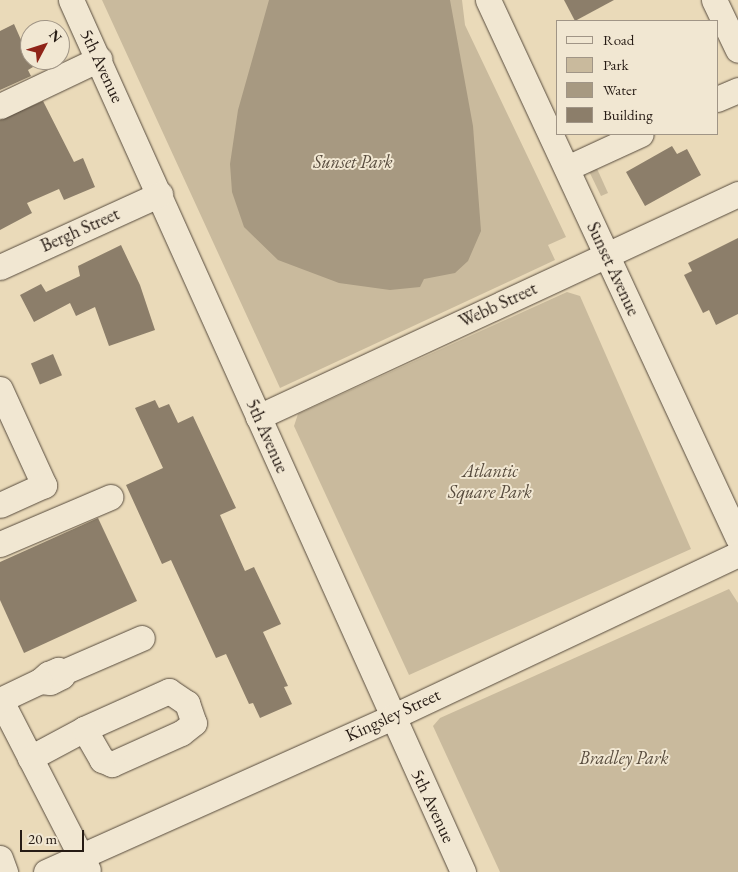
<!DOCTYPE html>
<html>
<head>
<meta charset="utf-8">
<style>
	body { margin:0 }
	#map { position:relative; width:738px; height:872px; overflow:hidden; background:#eadab9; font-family:"EB Garamond",serif }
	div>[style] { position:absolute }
	.green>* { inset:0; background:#c9ba9d }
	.water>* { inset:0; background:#a79981 }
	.building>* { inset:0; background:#8c7e6a; transform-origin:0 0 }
	.roads { filter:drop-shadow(0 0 1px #574b3d) drop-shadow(0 0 1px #574b3d) }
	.minor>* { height:25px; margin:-12.5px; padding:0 12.5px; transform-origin:12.5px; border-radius:12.5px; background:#f1e7d2 }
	span { translate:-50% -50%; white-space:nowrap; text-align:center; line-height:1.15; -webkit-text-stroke:4px #f1e7d2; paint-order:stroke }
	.street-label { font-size:18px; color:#261b14 }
	.park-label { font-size:18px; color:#574b3d; font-style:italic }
	.legend { position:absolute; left:556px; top:20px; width:162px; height:115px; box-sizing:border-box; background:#f1e7d2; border:1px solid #a09586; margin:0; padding:6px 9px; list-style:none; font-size:15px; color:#261b14 }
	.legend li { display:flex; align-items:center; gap:10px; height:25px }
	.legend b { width:25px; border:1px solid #a09586 }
	.north { position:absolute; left:20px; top:20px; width:50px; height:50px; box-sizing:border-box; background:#f1e7d2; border:1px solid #a09586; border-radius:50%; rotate:50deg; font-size:14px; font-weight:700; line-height:20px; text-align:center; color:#261b14 }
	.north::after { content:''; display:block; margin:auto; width:18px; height:22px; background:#8f2418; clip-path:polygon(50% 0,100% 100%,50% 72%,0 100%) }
	.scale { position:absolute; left:20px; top:830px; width:64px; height:22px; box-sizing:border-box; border:2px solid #261b14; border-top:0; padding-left:6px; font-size:15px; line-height:18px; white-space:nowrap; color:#261b14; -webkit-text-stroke:4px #f1e7d2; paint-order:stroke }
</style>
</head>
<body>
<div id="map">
	<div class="green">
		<div style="clip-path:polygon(102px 0,462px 0,465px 25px,566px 237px,548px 245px,555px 260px,280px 388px)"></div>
		<div style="clip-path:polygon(594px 162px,608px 193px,601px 196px,587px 167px)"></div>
		<div style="clip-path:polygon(567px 292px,580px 296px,691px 549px,409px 675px,294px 426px,298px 414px)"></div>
		<div style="clip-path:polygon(729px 589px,738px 603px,738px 872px,500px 872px,433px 726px,440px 718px)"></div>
	</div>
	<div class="water">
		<div style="clip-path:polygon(269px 0,450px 0,473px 126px,481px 231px,468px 261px,455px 273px,424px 279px,420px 287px,390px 290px,339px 283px,278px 260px,244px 227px,232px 192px,230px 164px,238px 110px)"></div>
	</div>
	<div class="building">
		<div style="clip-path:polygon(564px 0,614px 0,575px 21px)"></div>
		<div style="clip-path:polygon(14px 24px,33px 67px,28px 70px,31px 76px,0 90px,0 31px)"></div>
		<div style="clip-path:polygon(43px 101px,74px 162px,83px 158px,95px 187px,64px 200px,59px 189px,27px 203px,32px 213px,0 230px,0 120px)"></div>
		<div style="clip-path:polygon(672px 146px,677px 154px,687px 149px,701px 175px,645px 206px,626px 172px)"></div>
		<div style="clip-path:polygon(738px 238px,738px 314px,716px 325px,709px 310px,703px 313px,684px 275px,692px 271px,688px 263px)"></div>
		<div style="clip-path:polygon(121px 245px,140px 285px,155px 330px,109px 346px,95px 307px,76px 316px,70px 303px,34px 322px,20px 295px,41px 284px,46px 292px,80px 276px,78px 266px)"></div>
		<div style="left:53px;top:354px;width:23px;height:24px;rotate:67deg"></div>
		<div style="clip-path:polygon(155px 400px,159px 408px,169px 404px,178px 423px,193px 416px,236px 508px,220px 515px,245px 571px,254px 567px,281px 624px,263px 632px,288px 686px,284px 687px,292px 704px,260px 718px,253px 703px,249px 704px,226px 654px,216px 658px,171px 560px,162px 564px,126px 485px,163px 468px,135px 408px)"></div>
		<div style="clip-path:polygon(98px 518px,137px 601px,24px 653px,0 600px,0 562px)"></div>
	</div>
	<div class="roads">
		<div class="minor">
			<div style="left:71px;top:0;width:956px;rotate:65.79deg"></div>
			<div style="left:488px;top:0;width:593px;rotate:65.08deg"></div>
			<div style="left:714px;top:0;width:55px;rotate:64.4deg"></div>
			<div style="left:717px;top:99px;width:23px;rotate:-23deg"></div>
			<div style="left:0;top:106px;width:110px;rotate:-25.4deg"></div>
			<div style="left:567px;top:168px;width:81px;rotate:-24.7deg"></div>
			<div style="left:0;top:267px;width:176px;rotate:-24.5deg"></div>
			<div style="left:0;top:389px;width:106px;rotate:65.4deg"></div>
			<div style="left:44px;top:485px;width:48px;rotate:155.6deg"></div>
			<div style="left:258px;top:417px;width:529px;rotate:-24.92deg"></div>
			<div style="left:0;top:544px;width:120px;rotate:-23.1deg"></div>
			<div style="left:61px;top:673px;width:3px;rotate:72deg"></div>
			<div style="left:62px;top:676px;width:13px;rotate:153deg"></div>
			<div style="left:50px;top:682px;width:10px;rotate:-174deg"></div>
			<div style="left:40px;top:681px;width:11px;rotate:-41deg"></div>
			<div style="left:48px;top:674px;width:11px;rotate:-22deg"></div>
			<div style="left:58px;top:670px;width:4px;rotate:45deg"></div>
			<div style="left:61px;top:673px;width:88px;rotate:-23.4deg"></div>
			<div style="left:0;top:699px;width:192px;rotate:62.8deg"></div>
			<div style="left:0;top:700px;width:44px;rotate:-25.4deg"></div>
			<div style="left:30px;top:758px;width:61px;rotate:-28.2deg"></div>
			<div style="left:84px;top:729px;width:93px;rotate:-24.1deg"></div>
			<div style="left:169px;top:691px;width:22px;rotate:34deg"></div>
			<div style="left:187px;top:703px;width:21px;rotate:71deg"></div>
			<div style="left:194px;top:723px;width:16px;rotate:142deg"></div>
			<div style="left:181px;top:733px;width:76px;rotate:155.8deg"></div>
			<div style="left:112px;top:764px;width:11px;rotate:-158deg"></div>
			<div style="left:102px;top:760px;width:36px;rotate:-120deg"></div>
			<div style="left:0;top:858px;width:15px;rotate:70deg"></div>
			<div style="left:46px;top:872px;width:379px;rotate:-24.1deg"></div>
			<div style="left:392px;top:717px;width:382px;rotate:-25.2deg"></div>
		</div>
	</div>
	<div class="street-label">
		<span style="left:102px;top:66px;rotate:65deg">5th Avenue</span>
		<span style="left:80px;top:230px;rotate:-24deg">Bergh Street</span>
		<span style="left:613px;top:269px;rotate:65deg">Sunset Avenue</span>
		<span style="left:498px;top:305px;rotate:-25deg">Webb Street</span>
		<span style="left:267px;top:436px;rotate:66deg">5th Avenue</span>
		<span style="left:393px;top:715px;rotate:-25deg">Kingsley Street</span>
		<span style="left:433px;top:806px;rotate:65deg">5th Avenue</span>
	</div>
	<div class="park-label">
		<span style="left:353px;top:162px">Sunset Park</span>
		<span style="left:490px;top:482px">Atlantic<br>Square Park</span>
		<span style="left:624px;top:758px">Bradley Park</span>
	</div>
	<ul class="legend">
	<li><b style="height:6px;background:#f1e7d2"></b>Road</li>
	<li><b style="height:14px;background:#c9ba9d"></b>Park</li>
	<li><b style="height:14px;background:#a79981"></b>Water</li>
	<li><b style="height:14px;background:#8c7e6a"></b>Building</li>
	</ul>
	<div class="north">N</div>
	<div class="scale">20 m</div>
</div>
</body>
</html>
